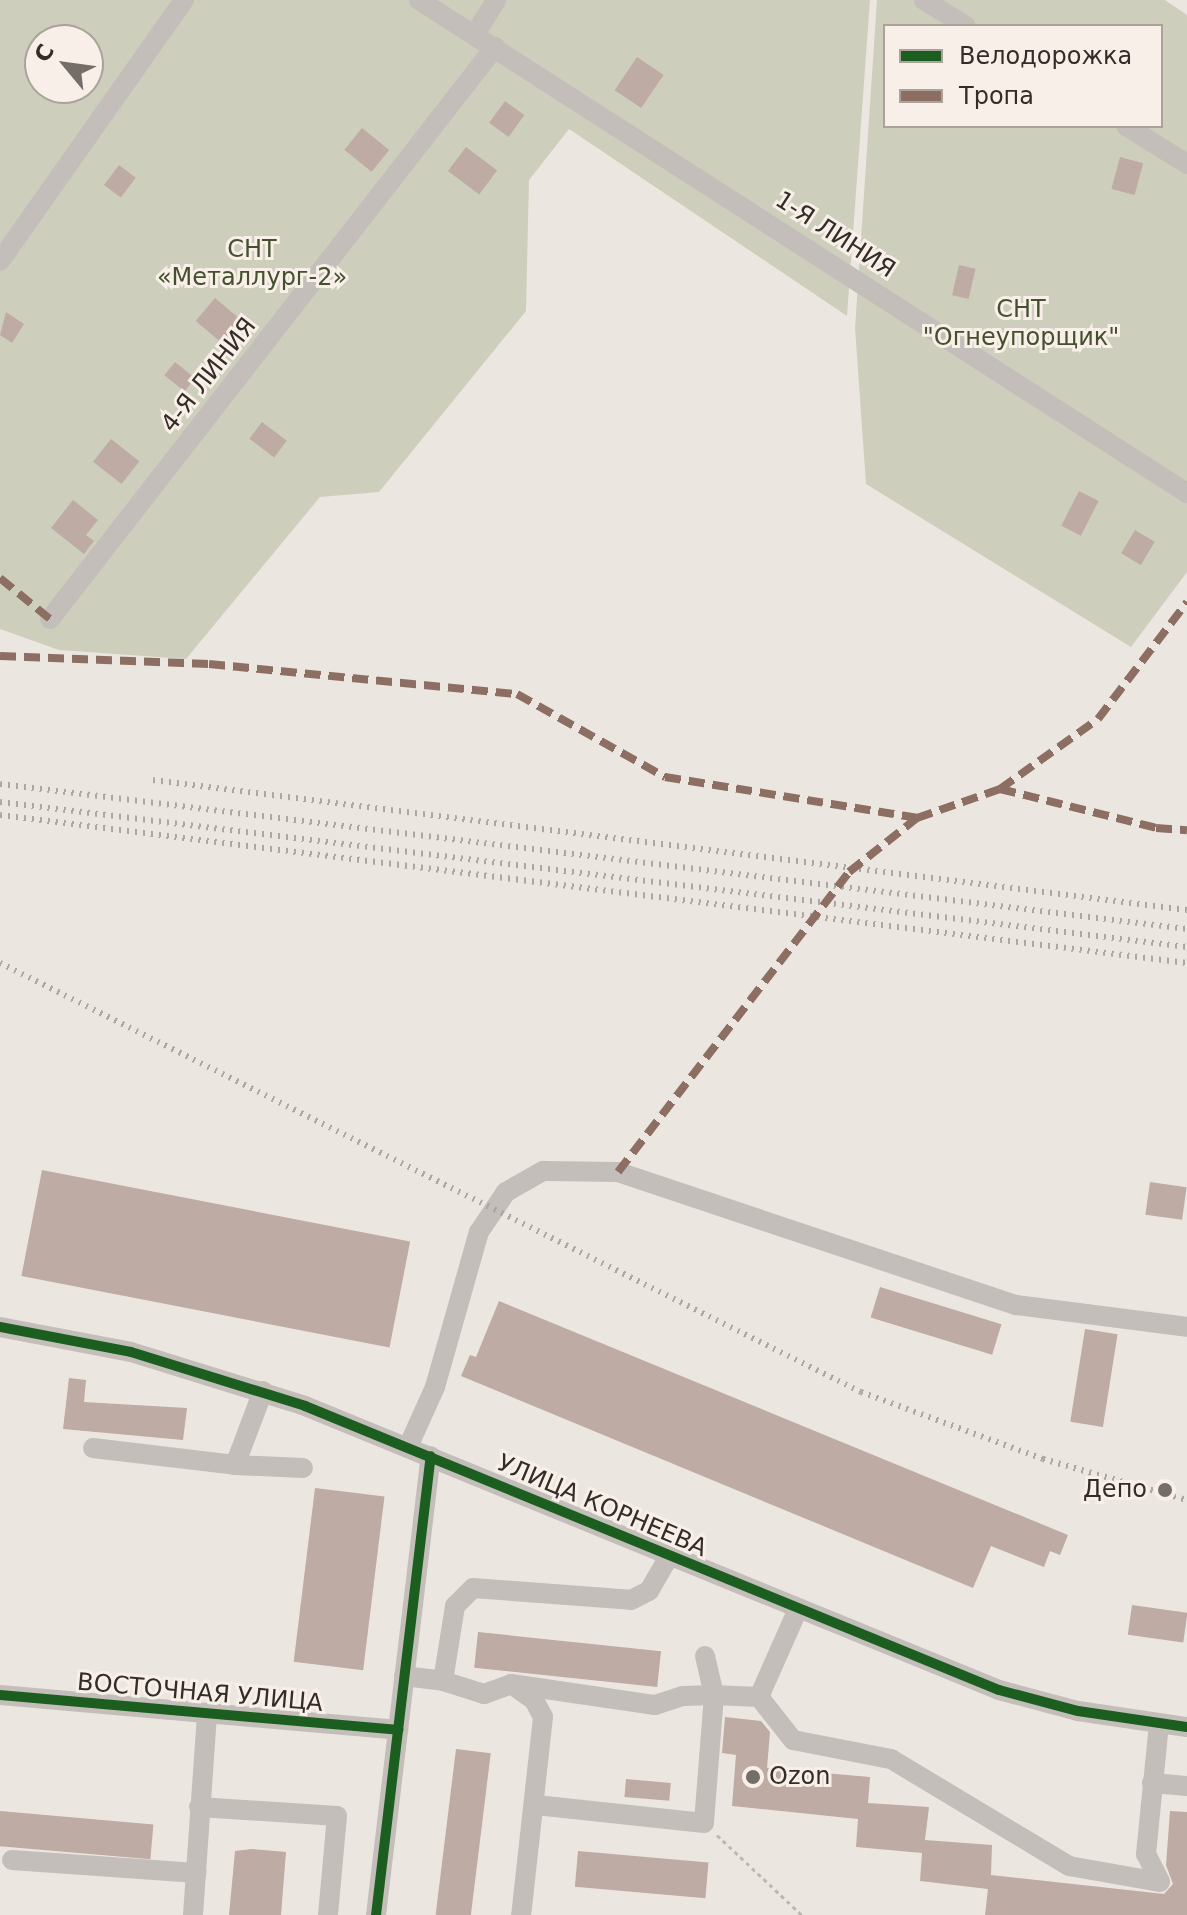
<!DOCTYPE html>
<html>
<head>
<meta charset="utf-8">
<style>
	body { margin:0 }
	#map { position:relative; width:1187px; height:1915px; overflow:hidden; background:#ece6e0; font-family:"DejaVu Sans",sans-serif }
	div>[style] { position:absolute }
	.green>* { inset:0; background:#cdcfbc }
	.building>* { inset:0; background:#beaba4; transform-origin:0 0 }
	.path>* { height:3px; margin-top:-1.5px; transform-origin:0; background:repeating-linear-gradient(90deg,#bdb7b3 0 4px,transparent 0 8px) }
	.minor>* { height:20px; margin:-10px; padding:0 10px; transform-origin:10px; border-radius:10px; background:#c4beba }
	.rail>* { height:6px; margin-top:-3px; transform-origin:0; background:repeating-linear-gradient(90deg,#aca7a3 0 2px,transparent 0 8px) }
	.quiet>* { height:8px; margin-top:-4px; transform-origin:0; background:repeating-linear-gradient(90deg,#8d6e63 0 16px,transparent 0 24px) }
	.cycleway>* { height:10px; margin:-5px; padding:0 5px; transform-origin:5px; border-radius:5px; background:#1b5e20 }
	.dots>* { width:22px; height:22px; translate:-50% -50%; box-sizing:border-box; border:4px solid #f8f0e8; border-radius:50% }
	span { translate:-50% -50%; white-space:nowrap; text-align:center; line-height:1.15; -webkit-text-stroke:6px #f8f0e8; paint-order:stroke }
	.street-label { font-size:24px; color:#342c28 }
	.park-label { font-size:24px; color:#45502e }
	.poi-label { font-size:24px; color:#342c28 }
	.right { translate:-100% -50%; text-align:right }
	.left { translate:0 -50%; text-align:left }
	.legend { position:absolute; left:883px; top:24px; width:280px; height:104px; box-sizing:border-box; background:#f8f0e8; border:2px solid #aaa29b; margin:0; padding:10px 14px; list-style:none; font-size:24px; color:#342c28 }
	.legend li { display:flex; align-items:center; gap:16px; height:40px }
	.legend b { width:40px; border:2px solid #aaa29b }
	.north { position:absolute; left:24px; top:24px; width:80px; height:80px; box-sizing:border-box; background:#f8f0e8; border:2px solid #aaa29b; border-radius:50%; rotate:299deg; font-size:22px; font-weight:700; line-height:32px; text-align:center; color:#342c28 }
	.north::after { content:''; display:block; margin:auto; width:28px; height:36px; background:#746d68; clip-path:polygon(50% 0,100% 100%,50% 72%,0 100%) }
</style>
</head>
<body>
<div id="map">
	<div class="green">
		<div style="clip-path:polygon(evenodd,0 0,870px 0,847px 316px,569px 129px,529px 180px,526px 311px,379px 492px,320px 497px,186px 659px,59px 650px,0 629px,0 0,40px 40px,88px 40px,88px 88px,40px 88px,40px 40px)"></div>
		<div style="clip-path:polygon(evenodd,877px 0,1165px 0,1187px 15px,1187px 572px,1131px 647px,866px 484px,855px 328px,877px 0,885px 26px,1161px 26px,1161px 126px,885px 126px,885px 26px)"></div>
	</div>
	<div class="building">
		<div style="left:637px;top:57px;width:32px;height:40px;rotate:34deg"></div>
		<div style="left:505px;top:101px;width:24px;height:27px;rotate:36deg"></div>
		<div style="left:362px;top:128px;width:35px;height:28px;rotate:39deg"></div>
		<div style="left:466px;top:147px;width:39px;height:30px;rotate:37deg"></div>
		<div style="left:1120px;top:157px;width:24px;height:33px;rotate:15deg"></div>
		<div style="left:119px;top:165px;width:21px;height:25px;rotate:37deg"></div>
		<div style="left:959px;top:265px;width:17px;height:31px;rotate:13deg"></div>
		<div style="left:215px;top:298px;width:38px;height:30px;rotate:40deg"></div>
		<div style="clip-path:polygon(6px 312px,24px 324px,12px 343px,0 335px)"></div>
		<div style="left:175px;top:362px;width:26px;height:17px;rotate:39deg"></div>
		<div style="left:262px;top:422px;width:31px;height:21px;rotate:37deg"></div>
		<div style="left:111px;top:439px;width:36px;height:29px;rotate:38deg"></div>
		<div style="left:1079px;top:491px;width:22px;height:39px;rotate:27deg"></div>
		<div style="clip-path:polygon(73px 500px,98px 520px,86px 535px,94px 541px,84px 554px,51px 528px)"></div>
		<div style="left:1135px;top:530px;width:23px;height:27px;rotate:31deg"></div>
		<div style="left:42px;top:1170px;width:375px;height:108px;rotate:11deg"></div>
		<div style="left:1150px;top:1182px;width:37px;height:33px;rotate:8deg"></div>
		<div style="left:880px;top:1287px;width:127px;height:32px;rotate:17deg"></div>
		<div style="clip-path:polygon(499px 1301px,1068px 1535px,1060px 1555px,1050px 1551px,1044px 1567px,991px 1546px,973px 1588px,461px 1376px,470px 1355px,476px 1357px)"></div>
		<div style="left:1085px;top:1329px;width:33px;height:94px;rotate:9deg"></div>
		<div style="clip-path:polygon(69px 1378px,86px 1380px,84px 1402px,187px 1408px,183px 1440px,63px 1429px)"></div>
		<div style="left:315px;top:1488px;width:70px;height:175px;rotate:7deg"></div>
		<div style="left:1132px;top:1605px;width:56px;height:30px;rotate:8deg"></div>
		<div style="left:478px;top:1632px;width:184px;height:36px;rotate:6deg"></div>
		<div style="clip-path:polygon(725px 1717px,761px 1721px,770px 1732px,767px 1768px,870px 1777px,868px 1803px,929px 1807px,925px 1840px,992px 1845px,991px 1875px,1164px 1894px,1173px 1884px,1166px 1865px,1170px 1811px,1187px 1812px,1187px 1915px,985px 1915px,988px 1889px,920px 1881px,922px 1853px,856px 1847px,858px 1819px,732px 1806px,736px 1755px,722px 1753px)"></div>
		<div style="left:456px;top:1749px;width:35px;height:167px;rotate:7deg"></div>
		<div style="left:626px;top:1779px;width:45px;height:18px;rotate:5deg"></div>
		<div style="left:0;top:1811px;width:154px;height:35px;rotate:5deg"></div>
		<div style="clip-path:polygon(252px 1849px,286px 1852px,281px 1915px,229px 1915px,235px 1851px)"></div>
		<div style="left:578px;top:1851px;width:131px;height:36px;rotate:5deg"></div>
	</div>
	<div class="path">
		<div style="left:717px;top:1835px;width:117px;rotate:43.3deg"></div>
	</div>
	<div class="minor">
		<div style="left:419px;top:0;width:913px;rotate:32.7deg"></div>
		<div style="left:924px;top:0;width:49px;rotate:31.8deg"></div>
		<div style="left:475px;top:34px;width:40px;rotate:-58deg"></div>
		<div style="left:1126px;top:126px;width:72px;rotate:31.9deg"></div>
		<div style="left:0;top:261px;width:319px;rotate:-54.8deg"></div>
		<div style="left:50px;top:619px;width:725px;rotate:-52.12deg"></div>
		<div style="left:0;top:1327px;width:133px;rotate:10.8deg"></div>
		<div style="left:131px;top:1352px;width:182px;rotate:17.2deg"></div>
		<div style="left:305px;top:1406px;width:750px;rotate:22.26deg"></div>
		<div style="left:999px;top:1690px;width:82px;rotate:14.9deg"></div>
		<div style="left:1078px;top:1711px;width:110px;rotate:8.4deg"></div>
		<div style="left:408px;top:1447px;width:66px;rotate:-65.8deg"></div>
		<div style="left:435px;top:1387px;width:161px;rotate:-74.2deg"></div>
		<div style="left:479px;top:1232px;width:48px;rotate:-56deg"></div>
		<div style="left:506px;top:1192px;width:43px;rotate:-29.6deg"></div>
		<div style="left:543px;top:1171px;width:75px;rotate:0.8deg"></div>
		<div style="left:618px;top:1172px;width:420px;rotate:18.5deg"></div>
		<div style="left:1016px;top:1305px;width:172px;rotate:7.3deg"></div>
		<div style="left:93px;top:1448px;width:143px;rotate:6.8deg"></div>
		<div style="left:235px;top:1465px;width:79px;rotate:-69.3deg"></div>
		<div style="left:235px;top:1465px;width:68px;rotate:2.5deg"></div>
		<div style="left:798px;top:1609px;width:96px;rotate:113.9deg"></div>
		<div style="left:759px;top:1697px;width:55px;rotate:51.7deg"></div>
		<div style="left:793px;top:1740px;width:100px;rotate:11deg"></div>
		<div style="left:891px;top:1759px;width:208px;rotate:31deg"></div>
		<div style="left:1069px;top:1866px;width:92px;rotate:10deg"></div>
		<div style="left:705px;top:1656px;width:40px;rotate:77deg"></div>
		<div style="left:714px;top:1695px;width:45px;rotate:2.5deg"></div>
		<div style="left:404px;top:1676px;width:39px;rotate:7deg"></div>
		<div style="left:443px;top:1681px;width:76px;rotate:-80.9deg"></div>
		<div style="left:455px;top:1606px;width:25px;rotate:-45deg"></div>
		<div style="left:473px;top:1588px;width:158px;rotate:4.3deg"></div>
		<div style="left:631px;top:1600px;width:20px;rotate:-27deg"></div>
		<div style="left:649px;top:1591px;width:39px;rotate:-60deg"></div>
		<div style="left:443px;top:1681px;width:43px;rotate:17.6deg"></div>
		<div style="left:484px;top:1694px;width:29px;rotate:-20deg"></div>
		<div style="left:511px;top:1684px;width:28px;rotate:35deg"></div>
		<div style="left:534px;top:1700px;width:19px;rotate:62deg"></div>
		<div style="left:543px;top:1717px;width:199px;rotate:96.3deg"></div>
		<div style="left:511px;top:1684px;width:146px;rotate:8.3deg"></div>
		<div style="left:655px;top:1705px;width:29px;rotate:-18deg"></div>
		<div style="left:683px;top:1696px;width:31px;rotate:-2deg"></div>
		<div style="left:714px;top:1695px;width:128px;rotate:94.5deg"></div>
		<div style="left:704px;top:1823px;width:169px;rotate:-173.9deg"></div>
		<div style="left:0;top:1695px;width:400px;rotate:5deg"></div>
		<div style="left:1159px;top:1724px;width:131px;rotate:95.7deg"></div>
		<div style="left:1146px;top:1854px;width:31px;rotate:63deg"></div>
		<div style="left:1152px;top:1783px;width:35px;rotate:5deg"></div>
		<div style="left:199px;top:1807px;width:138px;rotate:3.7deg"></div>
		<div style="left:337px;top:1816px;width:99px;rotate:95.2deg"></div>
		<div style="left:12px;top:1860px;width:185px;rotate:4deg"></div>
		<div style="left:193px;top:1915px;width:201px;rotate:-86deg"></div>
		<div style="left:376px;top:1915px;width:462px;rotate:-83.2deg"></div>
	</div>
	<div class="rail">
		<div style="left:153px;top:780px;width:1042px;rotate:7.17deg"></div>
		<div style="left:0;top:784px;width:1196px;rotate:6.96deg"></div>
		<div style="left:0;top:802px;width:1196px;rotate:6.96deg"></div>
		<div style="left:0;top:815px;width:1196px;rotate:7.11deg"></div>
		<div style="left:0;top:963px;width:962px;rotate:26.49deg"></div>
		<div style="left:861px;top:1392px;width:194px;rotate:20.2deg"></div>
		<div style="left:1043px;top:1459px;width:150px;rotate:15.9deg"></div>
	</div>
	<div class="quiet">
		<div style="left:0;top:578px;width:65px;rotate:39.4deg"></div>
		<div style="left:0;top:656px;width:209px;rotate:2.2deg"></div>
		<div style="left:209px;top:664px;width:309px;rotate:5.6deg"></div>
		<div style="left:517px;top:694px;width:170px;rotate:29.3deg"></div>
		<div style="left:665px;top:777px;width:255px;rotate:9.2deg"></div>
		<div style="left:1000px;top:789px;width:161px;rotate:14deg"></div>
		<div style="left:1156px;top:828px;width:31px;rotate:4deg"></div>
		<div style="left:618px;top:1172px;width:379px;rotate:-52.4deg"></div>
		<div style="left:849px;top:872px;width:87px;rotate:-38.5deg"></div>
		<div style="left:917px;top:818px;width:88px;rotate:-19.3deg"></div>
		<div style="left:1000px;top:789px;width:120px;rotate:-35.5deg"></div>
		<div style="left:1098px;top:719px;width:147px;rotate:-52.7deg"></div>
	</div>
	<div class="cycleway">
		<div style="left:0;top:1327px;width:133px;rotate:10.8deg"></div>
		<div style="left:131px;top:1352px;width:182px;rotate:17.2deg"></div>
		<div style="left:305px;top:1406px;width:750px;rotate:22.26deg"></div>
		<div style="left:999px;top:1690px;width:82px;rotate:14.9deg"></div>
		<div style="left:1078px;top:1711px;width:110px;rotate:8.4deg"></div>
		<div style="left:0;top:1695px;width:400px;rotate:5deg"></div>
		<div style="left:376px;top:1915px;width:462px;rotate:-83.2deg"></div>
	</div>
	<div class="dots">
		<div style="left:1165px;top:1490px;background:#746d68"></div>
		<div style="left:753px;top:1777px;background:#746d68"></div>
	</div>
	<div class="street-label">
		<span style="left:835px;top:235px;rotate:33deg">1-Я ЛИНИЯ</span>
		<span style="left:209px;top:375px;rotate:-52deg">4-Я ЛИНИЯ</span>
		<span style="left:602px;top:1506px;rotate:23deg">УЛИЦА КОРНЕЕВА</span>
		<span style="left:200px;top:1693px;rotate:5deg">ВОСТОЧНАЯ УЛИЦА</span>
	</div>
	<div class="park-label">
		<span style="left:252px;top:264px">СНТ<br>«Металлург-2»</span>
		<span style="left:1021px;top:324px">СНТ<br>"Огнеупорщик"</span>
	</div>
	<div class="poi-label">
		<span class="right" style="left:1147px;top:1490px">Депо</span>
		<span class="left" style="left:769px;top:1777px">Ozon</span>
	</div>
	<ul class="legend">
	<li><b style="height:10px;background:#1b5e20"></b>Велодорожка</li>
	<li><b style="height:10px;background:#8d6e63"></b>Тропа</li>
	</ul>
	<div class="north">С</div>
</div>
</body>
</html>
